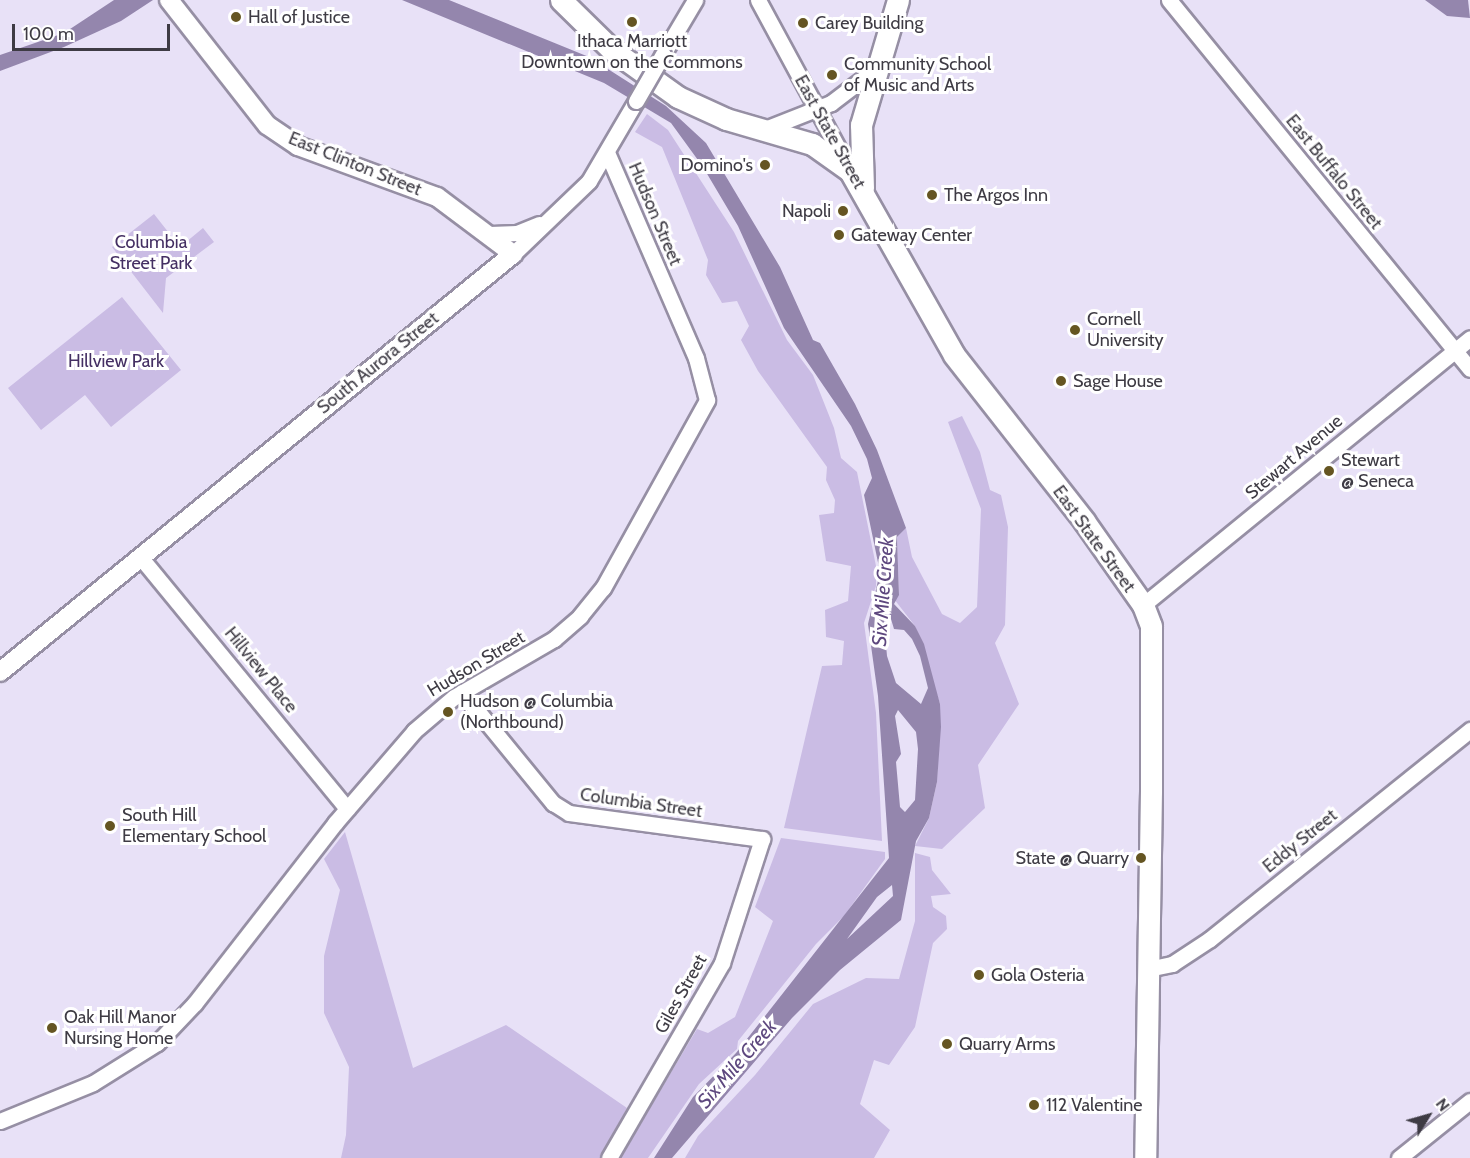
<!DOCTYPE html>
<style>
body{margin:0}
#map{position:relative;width:1470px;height:1158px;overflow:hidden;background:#e8e1f7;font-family:Cabin,sans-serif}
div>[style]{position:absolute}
.green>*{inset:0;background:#cabce4}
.water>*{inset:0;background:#9486ad}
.roads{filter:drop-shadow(2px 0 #968fa4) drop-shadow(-2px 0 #968fa4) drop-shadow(0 2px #968fa4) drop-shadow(0 -2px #968fa4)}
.minor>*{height:15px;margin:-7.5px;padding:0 7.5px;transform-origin:7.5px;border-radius:7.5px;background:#fff}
.major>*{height:18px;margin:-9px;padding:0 9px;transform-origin:9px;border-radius:9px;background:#fff}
.highway>*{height:21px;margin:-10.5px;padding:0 10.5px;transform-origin:10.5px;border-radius:10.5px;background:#fff}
.bridges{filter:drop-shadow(2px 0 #968fa4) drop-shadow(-2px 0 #968fa4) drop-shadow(0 2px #968fa4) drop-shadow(0 -2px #968fa4)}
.minor-bridge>*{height:15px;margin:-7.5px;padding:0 7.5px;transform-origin:7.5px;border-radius:7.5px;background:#fff}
.dots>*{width:16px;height:16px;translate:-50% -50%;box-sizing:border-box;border:3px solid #fff;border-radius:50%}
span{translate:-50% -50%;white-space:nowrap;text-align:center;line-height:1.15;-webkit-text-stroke:6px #fff;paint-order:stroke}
.poi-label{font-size:18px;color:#3e3b44}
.left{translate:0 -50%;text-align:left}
.right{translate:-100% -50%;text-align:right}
.street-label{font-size:18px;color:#3e3b44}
.park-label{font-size:18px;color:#442f63}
.water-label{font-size:20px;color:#5d477e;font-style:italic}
.north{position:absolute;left:1398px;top:1086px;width:60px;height:60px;-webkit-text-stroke:4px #fff;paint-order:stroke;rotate:53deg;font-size:16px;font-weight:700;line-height:24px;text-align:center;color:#3e3b44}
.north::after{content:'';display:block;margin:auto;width:21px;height:27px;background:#3e3b44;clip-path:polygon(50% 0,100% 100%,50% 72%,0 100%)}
.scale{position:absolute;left:12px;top:24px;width:158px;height:27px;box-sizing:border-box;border:3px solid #3e3b44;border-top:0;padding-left:8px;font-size:18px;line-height:21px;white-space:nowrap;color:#3e3b44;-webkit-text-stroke:4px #fff;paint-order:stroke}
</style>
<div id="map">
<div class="green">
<div style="clip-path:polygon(647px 114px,668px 130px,734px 232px,787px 340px,813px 375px,834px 428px,841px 458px,857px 472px,876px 566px,876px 586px,864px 623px,876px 713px,882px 841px,784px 828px,822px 666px,842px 665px,844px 641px,826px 637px,825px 610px,848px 601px,851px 566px,826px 561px,819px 515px,834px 513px,835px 500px,826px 480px,827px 467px,758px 371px,741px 340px,749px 326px,737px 301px,722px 303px,706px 275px,708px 260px,662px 147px,635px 132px)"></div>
<div style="clip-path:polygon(154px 214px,180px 247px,203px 228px,214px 242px,166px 278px,163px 313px,112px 247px)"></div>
<div style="clip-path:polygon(122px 297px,181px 370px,111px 427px,85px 395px,41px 430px,8px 388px)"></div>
<div style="clip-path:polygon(962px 416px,980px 452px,990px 490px,1001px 495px,1008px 527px,1005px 625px,995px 643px,1019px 704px,978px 765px,985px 808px,942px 849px,915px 846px,929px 818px,937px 782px,940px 704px,915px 626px,894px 599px,899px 594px,897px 537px,906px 528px,912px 557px,942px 614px,960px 623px,977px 607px,981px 509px,948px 422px)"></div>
<div style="clip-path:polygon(345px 832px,413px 1068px,506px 1025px,627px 1108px,603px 1158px,341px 1158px,346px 1135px,349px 1067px,324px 1013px,324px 956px,340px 890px,324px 859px)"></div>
<div style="clip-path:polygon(781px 838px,885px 852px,885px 859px,844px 916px,816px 944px,738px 1041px,737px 1049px,699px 1084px,648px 1158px,620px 1158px,697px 1029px,708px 1033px,735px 1017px,773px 921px,755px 907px)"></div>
<div style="clip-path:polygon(915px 853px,930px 857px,932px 870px,951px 894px,931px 896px,933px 907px,946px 916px,947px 929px,933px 943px,915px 1027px,889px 1065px,874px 1060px,860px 1104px,890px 1130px,874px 1158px,685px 1158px,698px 1136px,755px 1075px,813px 1004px,866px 978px,899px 979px,915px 921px)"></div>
</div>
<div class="water">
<div style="clip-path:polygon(114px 0,153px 0,121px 21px,64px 47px,0 71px,0 55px,64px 33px)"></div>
<div style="clip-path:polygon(evenodd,402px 0,449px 0,589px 57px,666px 106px,706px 143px,780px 267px,813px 340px,820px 343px,855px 404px,877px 450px,906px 528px,897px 537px,899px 595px,894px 604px,915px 626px,924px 644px,940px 704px,941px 727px,937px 782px,929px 818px,916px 841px,901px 920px,840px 970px,792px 1018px,672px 1158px,654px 1158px,693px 1097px,736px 1053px,889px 858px,878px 696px,868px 624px,880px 572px,864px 495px,872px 478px,867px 459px,851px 426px,784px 328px,738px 226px,703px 167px,671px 123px,604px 83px,402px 0,888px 609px,894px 629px,904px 630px,912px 639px,920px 656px,928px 688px,921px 704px,896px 683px,887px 656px,884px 622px,888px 609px,402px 0,898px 710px,916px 732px,918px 749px,915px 800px,905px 812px,900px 807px,896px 762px,901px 754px,895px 716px,898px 710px,402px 0,892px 885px,893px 896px,847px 939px,877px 897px,892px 885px)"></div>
<div style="clip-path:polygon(1425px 0,1468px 0,1470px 18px,1447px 16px)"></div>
</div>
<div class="roads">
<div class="minor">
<div style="left:758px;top:0;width:191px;rotate:61.6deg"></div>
<div style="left:1169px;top:0;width:476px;rotate:50.8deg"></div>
<div style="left:663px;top:54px;width:63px;rotate:-59.3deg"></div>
<div style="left:765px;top:129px;width:71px;rotate:-21.5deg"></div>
<div style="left:831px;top:103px;width:58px;rotate:-37.3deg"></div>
<div style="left:490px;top:234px;width:27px;rotate:-2deg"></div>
<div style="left:517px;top:233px;width:24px;rotate:-22deg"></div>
<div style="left:513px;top:254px;width:105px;rotate:-43.8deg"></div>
<div style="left:589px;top:181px;width:93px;rotate:-59.6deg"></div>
<div style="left:142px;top:559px;width:323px;rotate:50.6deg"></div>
<div style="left:1143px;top:605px;width:422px;rotate:-39.2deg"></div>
<div style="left:462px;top:692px;width:144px;rotate:50.7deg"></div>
<div style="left:553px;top:803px;width:19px;rotate:32deg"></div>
<div style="left:569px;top:813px;width:195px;rotate:7.7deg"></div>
<div style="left:762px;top:839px;width:130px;rotate:107.9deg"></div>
<div style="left:722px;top:963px;width:225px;rotate:120.1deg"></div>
<div style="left:1148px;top:969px;width:25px;rotate:-12deg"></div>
<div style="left:1172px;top:964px;width:45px;rotate:-33.3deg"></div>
<div style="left:1210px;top:939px;width:334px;rotate:-38.8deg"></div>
<div style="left:0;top:1121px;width:100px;rotate:-22.2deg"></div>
<div style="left:93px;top:1083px;width:75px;rotate:-32deg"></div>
<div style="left:157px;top:1043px;width:55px;rotate:-46.5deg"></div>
<div style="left:195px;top:1003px;width:228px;rotate:-52.1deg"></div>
<div style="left:335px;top:823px;width:121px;rotate:-49.3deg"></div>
<div style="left:414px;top:731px;width:52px;rotate:-40.4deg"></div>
<div style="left:454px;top:697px;width:116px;rotate:-30.1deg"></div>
<div style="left:554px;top:639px;width:35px;rotate:-41deg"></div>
<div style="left:580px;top:616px;width:36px;rotate:-51deg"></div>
<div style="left:603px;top:588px;width:215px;rotate:-61deg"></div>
<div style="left:707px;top:400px;width:43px;rotate:-104.7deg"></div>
<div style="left:696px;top:358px;width:224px;rotate:-113.4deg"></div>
<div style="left:1399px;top:1158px;width:91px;rotate:-38.8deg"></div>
</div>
<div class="major">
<div style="left:0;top:672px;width:662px;rotate:-39.17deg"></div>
<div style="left:513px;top:254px;width:95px;rotate:-143.1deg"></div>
<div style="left:437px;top:197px;width:148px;rotate:-159.9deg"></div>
<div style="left:298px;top:146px;width:37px;rotate:-146deg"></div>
<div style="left:267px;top:125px;width:159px;rotate:-128.1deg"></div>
</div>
<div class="highway">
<div style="left:561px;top:0;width:70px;rotate:44.4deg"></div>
<div style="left:611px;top:49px;width:82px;rotate:35.6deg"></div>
<div style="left:678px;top:97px;width:53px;rotate:24.6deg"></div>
<div style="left:726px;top:119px;width:90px;rotate:16.2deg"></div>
<div style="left:812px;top:144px;width:47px;rotate:35.4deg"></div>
<div style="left:850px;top:171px;width:211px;rotate:60.5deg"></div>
<div style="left:954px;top:355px;width:211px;rotate:51.9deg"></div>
<div style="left:1084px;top:521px;width:103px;rotate:54.9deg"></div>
<div style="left:1143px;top:605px;width:22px;rotate:69deg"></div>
<div style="left:1151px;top:626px;width:165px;rotate:90deg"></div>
<div style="left:1151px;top:791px;width:367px;rotate:90.9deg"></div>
<div style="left:863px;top:188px;width:63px;rotate:-91.8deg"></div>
<div style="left:861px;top:125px;width:130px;rotate:-73.5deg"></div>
</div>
</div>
<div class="bridges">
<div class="minor-bridge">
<div style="left:636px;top:101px;width:54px;rotate:-60.1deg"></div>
</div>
</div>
<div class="dots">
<div style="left:236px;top:17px;background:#655522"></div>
<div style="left:632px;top:22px;background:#655522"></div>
<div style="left:803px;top:23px;background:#655522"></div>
<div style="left:832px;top:75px;background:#655522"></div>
<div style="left:765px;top:165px;background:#655522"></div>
<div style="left:932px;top:195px;background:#655522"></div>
<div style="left:843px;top:211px;background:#655522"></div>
<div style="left:839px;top:235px;background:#655522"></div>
<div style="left:1075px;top:330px;background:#655522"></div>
<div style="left:1061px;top:381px;background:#655522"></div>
<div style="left:1329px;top:471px;background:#655522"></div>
<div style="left:448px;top:712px;background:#655522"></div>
<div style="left:110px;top:826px;background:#655522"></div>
<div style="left:1141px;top:858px;background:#655522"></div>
<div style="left:979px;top:975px;background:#655522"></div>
<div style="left:52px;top:1028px;background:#655522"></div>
<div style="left:947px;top:1044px;background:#655522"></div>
<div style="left:1034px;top:1105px;background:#655522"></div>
</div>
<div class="poi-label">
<span class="left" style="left:248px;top:17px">Hall of Justice</span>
<span class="left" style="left:815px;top:23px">Carey Building</span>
<span style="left:632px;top:52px">Ithaca Marriott<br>Downtown on the Commons</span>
<span class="left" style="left:844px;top:75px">Community School<br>of Music and Arts</span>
<span class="right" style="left:753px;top:165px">Domino's</span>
<span class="left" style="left:944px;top:195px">The Argos Inn</span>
<span class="right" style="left:831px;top:211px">Napoli</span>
<span class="left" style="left:851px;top:235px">Gateway Center</span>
<span class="left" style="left:1087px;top:330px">Cornell<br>University</span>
<span class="left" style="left:1073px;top:381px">Sage House</span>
<span class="left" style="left:1341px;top:471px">Stewart<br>@ Seneca</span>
<span class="left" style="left:460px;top:712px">Hudson @ Columbia<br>(Northbound)</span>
<span class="left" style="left:122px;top:826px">South Hill<br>Elementary School</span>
<span class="right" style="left:1129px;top:858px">State @ Quarry</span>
<span class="left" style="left:991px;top:975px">Gola Osteria</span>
<span class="left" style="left:64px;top:1028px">Oak Hill Manor<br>Nursing Home</span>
<span class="left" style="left:959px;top:1044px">Quarry Arms</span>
<span class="left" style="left:1046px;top:1105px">112 Valentine</span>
</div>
<div class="street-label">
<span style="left:830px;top:132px;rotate:61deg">East State Street</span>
<span style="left:355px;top:164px;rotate:22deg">East Clinton Street</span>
<span style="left:1334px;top:172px;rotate:51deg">East Buffalo Street</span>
<span style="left:655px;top:214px;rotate:67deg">Hudson Street</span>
<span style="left:378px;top:363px;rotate:-39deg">South Aurora Street</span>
<span style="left:1294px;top:457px;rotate:-40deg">Stewart Avenue</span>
<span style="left:1094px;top:539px;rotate:54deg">East State Street</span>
<span style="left:476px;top:664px;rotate:-31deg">Hudson Street</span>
<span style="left:261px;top:670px;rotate:51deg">Hillview Place</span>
<span style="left:641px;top:803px;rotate:8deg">Columbia Street</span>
<span style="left:1300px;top:841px;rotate:-39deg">Eddy Street</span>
<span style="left:681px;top:994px;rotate:-61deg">Giles Street</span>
</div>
<div class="park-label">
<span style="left:151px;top:253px">Columbia<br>Street Park</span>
<span style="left:116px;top:361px">Hillview Park</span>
</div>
<div class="water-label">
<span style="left:883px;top:592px;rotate:-86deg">Six Mile Creek</span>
<span style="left:737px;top:1064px;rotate:-49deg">Six Mile Creek</span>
</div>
<div class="north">N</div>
<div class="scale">100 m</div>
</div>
